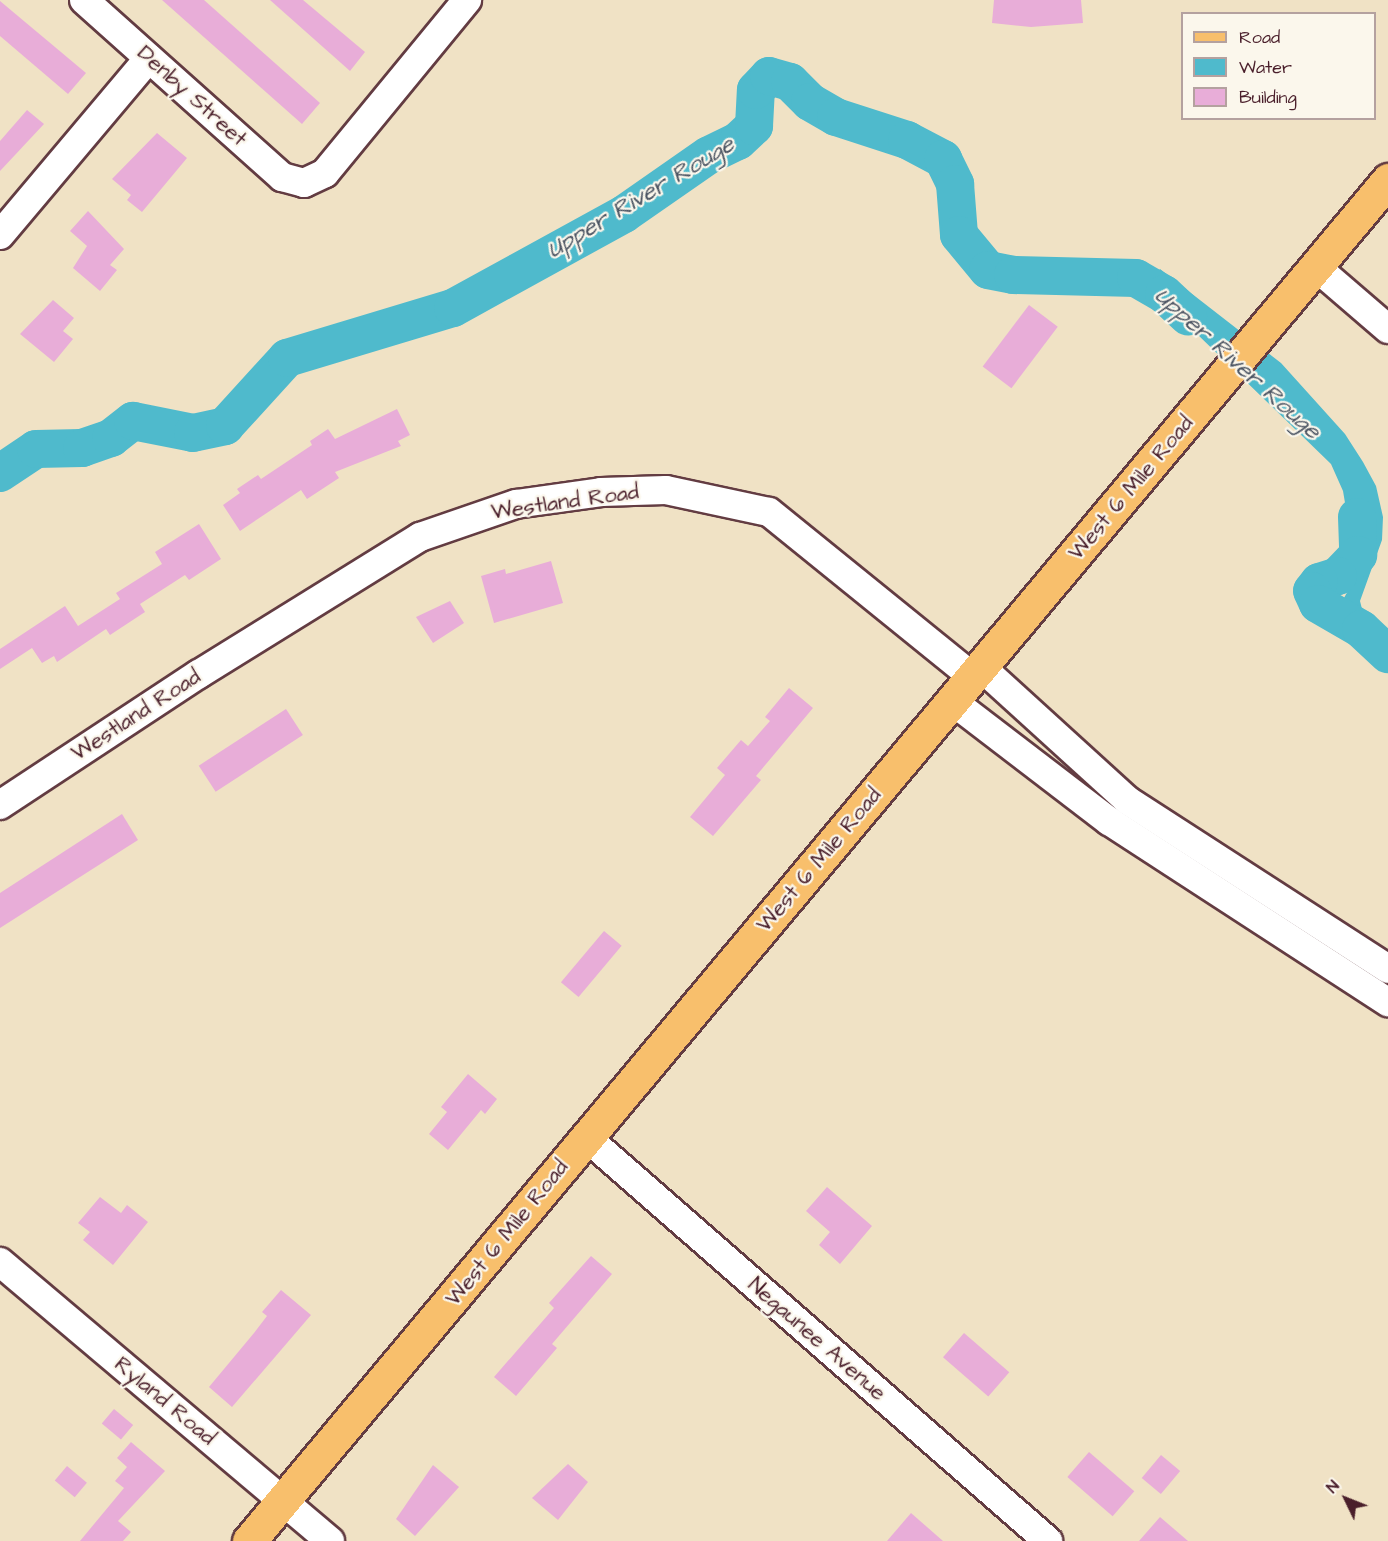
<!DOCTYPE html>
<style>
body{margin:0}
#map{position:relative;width:1388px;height:1541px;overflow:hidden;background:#f0e2c5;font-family:"Architects Daughter",sans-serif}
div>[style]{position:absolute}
.water>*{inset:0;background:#4fbacc}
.river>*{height:38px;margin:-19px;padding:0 19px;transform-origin:19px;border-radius:19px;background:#4fbacc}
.building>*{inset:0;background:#e8add8;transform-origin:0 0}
.roads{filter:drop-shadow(2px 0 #633c42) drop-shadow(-2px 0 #633c42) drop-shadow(0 2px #633c42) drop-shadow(0 -2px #633c42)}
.minor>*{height:28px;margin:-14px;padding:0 14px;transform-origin:14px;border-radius:14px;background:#fff}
.major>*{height:33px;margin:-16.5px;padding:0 16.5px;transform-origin:16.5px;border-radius:16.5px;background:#f8bf6c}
span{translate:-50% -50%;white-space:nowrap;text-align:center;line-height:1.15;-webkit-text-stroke:4.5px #fbf7ec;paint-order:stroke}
.street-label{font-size:22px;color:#4a1f2b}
.water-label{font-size:24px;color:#4c5563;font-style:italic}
.legend{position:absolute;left:1181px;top:12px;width:195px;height:108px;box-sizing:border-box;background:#fbf7ec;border:2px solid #b4a19f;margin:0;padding:8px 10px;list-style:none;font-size:18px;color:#4a1f2b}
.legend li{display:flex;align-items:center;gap:12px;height:30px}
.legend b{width:30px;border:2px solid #b4a19f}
.north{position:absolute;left:1316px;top:1469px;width:60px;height:60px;-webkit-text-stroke:4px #fbf7ec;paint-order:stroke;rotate:313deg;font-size:16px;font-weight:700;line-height:24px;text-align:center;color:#4a1f2b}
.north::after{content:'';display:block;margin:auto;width:21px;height:27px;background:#4a1f2b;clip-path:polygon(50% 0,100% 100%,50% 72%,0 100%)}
</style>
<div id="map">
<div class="water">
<div style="clip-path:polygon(1160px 269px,1281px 363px,1345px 434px,1363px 462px,1376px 486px,1383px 517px,1382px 540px,1360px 601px,1364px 617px,1388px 637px,1388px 668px,1354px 637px,1339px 629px,1340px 605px,1353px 582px,1352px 544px,1343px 491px,1331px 464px,1196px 333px,1144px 291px)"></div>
</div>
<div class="river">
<div style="left:0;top:473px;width:43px;rotate:-33.7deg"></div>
<div style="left:36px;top:449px;width:46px;rotate:-1.2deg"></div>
<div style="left:82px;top:448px;width:31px;rotate:-19deg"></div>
<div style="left:111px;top:438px;width:28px;rotate:-38deg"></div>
<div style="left:133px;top:421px;width:61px;rotate:11.3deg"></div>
<div style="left:193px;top:433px;width:33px;rotate:-12deg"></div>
<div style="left:225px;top:426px;width:92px;rotate:-47.6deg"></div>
<div style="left:287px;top:358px;width:173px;rotate:-16.8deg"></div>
<div style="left:453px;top:308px;width:195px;rotate:-28.8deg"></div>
<div style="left:624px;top:214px;width:103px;rotate:-34.8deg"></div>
<div style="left:709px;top:155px;width:32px;rotate:-26deg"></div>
<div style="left:738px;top:141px;width:22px;rotate:-43deg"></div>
<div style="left:754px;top:126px;width:36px;rotate:-87deg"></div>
<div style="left:756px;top:90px;width:19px;rotate:-47deg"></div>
<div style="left:769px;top:76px;width:22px;rotate:16deg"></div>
<div style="left:790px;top:82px;width:28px;rotate:45deg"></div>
<div style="left:810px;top:102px;width:30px;rotate:30deg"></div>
<div style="left:836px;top:117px;width:75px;rotate:17.9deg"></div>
<div style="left:907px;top:140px;width:41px;rotate:27.8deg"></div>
<div style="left:943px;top:159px;width:28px;rotate:64deg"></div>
<div style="left:955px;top:184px;width:51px;rotate:85.5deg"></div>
<div style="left:959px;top:235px;width:45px;rotate:50.4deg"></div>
<div style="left:988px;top:270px;width:25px;rotate:11deg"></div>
<div style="left:1013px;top:275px;width:123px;rotate:1.4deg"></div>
<div style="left:1136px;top:278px;width:32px;rotate:30deg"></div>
<div style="left:1164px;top:294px;width:33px;rotate:43deg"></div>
<div style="left:1357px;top:517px;width:38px;rotate:88deg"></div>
<div style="left:1358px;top:555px;width:29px;rotate:134deg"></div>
<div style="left:1338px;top:576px;width:20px;rotate:162deg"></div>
<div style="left:1319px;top:582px;width:11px;rotate:128deg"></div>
<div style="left:1312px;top:591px;width:14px;rotate:65deg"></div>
<div style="left:1318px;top:604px;width:50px;rotate:30.2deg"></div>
<div style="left:1361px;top:629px;width:37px;rotate:43deg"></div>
</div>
<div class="building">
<div style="clip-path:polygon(162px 0,204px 0,320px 103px,302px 124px)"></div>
<div style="clip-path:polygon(270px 0,303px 0,365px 52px,350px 71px)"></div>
<div style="clip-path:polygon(994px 0,1081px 0,1083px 23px,1031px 27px,992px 23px)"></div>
<div style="clip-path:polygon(0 1px,86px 73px,68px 94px,0 36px)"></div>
<div style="clip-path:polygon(27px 110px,44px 124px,0 171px,0 141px)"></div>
<div style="clip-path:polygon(157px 133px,187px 158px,142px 212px,127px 200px,131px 195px,112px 179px)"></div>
<div style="clip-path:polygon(88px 211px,124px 249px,110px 265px,117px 270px,100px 291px,73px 268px,87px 246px,70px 231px)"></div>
<div style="clip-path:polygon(53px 300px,74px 318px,63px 331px,73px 339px,54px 362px,20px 334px)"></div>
<div style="left:1029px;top:305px;width:36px;height:77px;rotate:37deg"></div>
<div style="clip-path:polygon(397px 409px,410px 435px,398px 441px,401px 446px,335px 472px,339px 478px,307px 499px,301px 490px,240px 531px,223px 505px,240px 493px,237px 489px,258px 475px,261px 479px,312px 445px,310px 441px,328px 429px,335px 439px)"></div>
<div style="clip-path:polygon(199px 524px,221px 559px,189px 580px,185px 575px,140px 604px,145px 612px,110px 635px,106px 629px,57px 662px,54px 656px,42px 663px,32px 648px,0 669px,0 649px,65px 606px,78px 626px,120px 599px,116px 593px,162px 564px,155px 552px)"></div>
<div style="clip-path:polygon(551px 561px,563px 603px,494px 623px,481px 576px,505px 569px,506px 574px)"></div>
<div style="clip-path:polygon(450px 601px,464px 623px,433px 643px,416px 617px)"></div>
<div style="clip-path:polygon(789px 688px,813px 708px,756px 776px,761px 780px,713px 836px,690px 817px,725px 775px,717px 768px,741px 740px,748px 746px,770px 721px,765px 717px)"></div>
<div style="left:286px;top:709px;width:31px;height:104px;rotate:57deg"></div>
<div style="clip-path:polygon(122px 814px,138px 840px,0 928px,0 893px)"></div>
<div style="left:604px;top:931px;width:23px;height:67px;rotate:40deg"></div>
<div style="clip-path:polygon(468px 1074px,497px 1099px,485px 1114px,481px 1110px,448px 1150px,429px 1134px,447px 1112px,441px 1107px)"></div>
<div style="clip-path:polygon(827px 1187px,872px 1226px,840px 1264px,819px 1245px,830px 1232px,806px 1211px)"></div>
<div style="clip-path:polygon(100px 1197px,121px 1213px,127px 1205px,148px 1222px,113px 1265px,83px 1240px,90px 1232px,78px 1223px)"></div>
<div style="clip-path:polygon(591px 1256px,612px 1274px,552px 1344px,557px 1348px,516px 1396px,494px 1377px,554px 1308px,549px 1303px)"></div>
<div style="clip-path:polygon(281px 1290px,311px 1315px,232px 1407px,209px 1387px,254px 1333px,267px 1316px,262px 1312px)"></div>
<div style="left:964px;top:1333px;width:60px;height:32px;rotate:41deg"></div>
<div style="left:114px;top:1409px;width:25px;height:19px;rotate:40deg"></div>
<div style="clip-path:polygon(131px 1442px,165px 1471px,118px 1521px,131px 1532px,123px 1541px,80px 1541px,124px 1488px,115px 1481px,127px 1467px,117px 1458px)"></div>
<div style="left:1089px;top:1452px;width:60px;height:33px;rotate:41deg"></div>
<div style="left:1161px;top:1455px;width:25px;height:30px;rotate:40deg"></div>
<div style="clip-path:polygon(568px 1464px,588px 1482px,558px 1520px,532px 1498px)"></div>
<div style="clip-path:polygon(433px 1465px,459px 1487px,415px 1536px,396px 1519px)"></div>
<div style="left:67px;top:1466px;width:26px;height:19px;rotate:40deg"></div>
<div style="clip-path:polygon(911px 1513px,943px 1541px,887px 1541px)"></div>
<div style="clip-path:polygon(1160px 1517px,1188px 1541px,1139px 1541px)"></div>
</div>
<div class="roads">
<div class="minor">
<div style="left:84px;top:0;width:266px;rotate:41.8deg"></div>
<div style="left:282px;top:177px;width:23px;rotate:15deg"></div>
<div style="left:304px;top:183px;width:23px;rotate:-25deg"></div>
<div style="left:325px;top:173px;width:224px;rotate:-50.6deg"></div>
<div style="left:0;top:235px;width:231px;rotate:-49.9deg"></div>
<div style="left:1316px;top:267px;width:95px;rotate:40.7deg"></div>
<div style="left:981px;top:667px;width:197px;rotate:42.3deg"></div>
<div style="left:1127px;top:800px;width:311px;rotate:32.9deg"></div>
<div style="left:952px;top:701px;width:198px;rotate:37.4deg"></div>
<div style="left:1109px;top:821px;width:333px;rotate:33deg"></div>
<div style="left:0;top:805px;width:238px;rotate:-33.4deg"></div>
<div style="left:199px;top:674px;width:260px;rotate:-31.8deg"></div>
<div style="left:420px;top:537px;width:102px;rotate:-19deg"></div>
<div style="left:516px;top:504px;width:86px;rotate:-8deg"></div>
<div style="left:601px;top:492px;width:65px;rotate:-1.8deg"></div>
<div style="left:666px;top:490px;width:105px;rotate:12.1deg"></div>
<div style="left:769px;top:512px;width:262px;rotate:39deg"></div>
<div style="left:586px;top:1137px;width:614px;rotate:41.17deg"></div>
<div style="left:0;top:1262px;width:432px;rotate:40.2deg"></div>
</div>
<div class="major">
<div style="left:249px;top:1541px;width:1775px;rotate:-50.07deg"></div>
</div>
</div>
<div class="street-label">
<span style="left:192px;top:96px;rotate:42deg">Denby Street</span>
<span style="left:1131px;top:488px;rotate:-50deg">West 6 Mile Road</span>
<span style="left:565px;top:502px;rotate:-8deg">Westland Road</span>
<span style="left:136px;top:715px;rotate:-33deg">Westland Road</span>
<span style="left:819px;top:860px;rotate:-50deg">West 6 Mile Road</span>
<span style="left:507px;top:1233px;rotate:-51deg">West 6 Mile Road</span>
<span style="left:817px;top:1339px;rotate:41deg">Negaunee Avenue</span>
<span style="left:165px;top:1401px;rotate:40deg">Ryland Road</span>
</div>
<div class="water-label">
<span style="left:641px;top:198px;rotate:-31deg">Upper River Rouge</span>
<span style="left:1237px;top:364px;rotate:42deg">Upper River Rouge</span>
</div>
<ul class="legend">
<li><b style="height:8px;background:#f8bf6c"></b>Road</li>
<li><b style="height:16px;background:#4fbacc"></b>Water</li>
<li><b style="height:16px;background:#e8add8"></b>Building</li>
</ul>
<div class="north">N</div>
</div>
